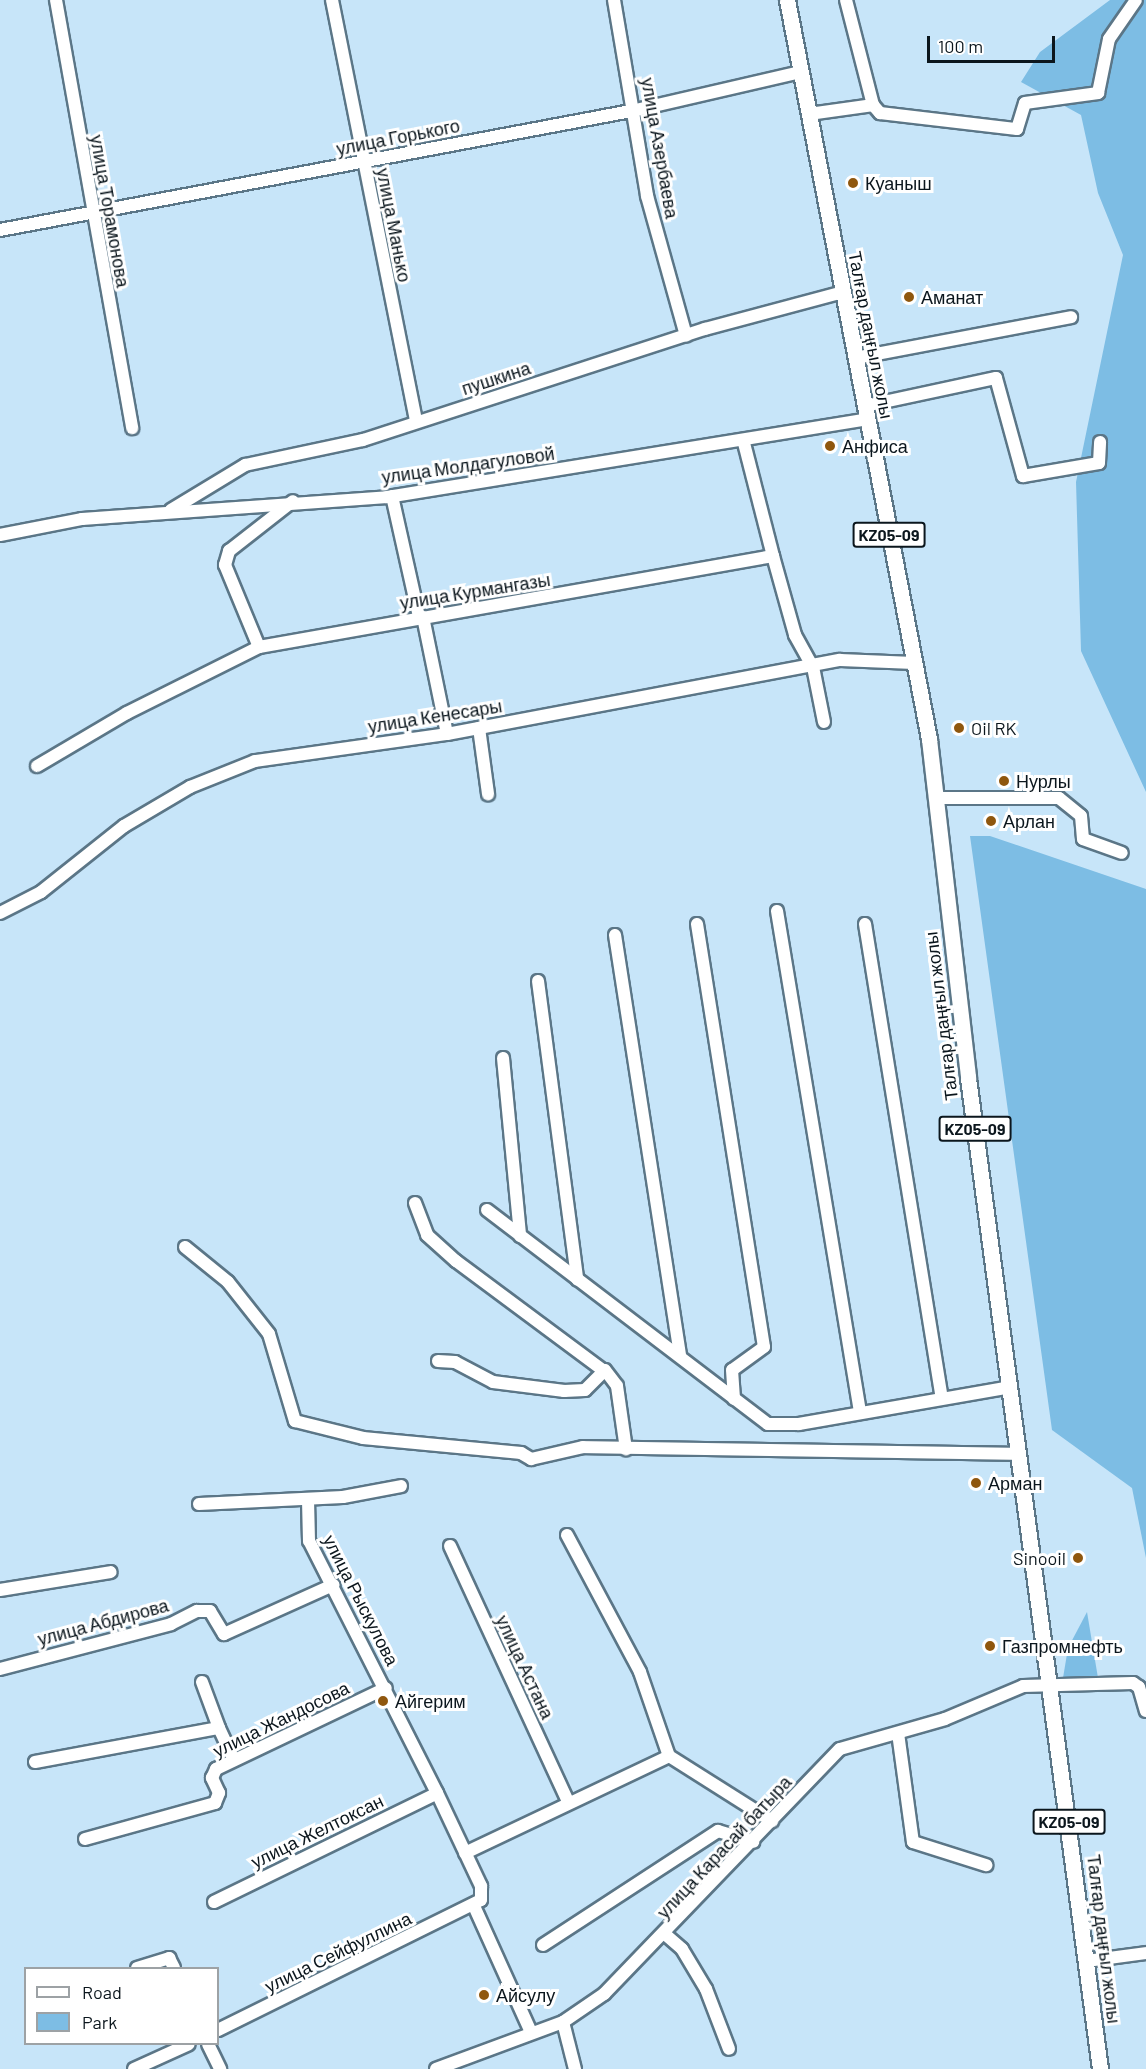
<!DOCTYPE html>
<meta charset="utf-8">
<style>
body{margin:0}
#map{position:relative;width:1146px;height:2069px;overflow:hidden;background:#c7e5f9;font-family:Barlow,sans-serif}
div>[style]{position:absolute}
.green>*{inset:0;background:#7dbde4}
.roads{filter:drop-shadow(2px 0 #5b7687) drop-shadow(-2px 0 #5b7687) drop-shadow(0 2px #5b7687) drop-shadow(0 -2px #5b7687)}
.minor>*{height:12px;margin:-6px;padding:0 6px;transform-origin:6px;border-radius:6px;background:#fff}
.major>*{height:15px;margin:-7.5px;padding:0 7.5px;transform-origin:7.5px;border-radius:7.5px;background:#fff}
.dots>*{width:16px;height:16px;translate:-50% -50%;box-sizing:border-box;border:3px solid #fff;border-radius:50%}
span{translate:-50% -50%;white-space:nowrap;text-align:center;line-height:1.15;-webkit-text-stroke:6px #fff;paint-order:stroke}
.shield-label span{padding:2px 4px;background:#fff;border:2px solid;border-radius:4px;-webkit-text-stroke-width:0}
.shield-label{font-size:16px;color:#0b161d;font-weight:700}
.street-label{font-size:18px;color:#0b161d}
.poi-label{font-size:18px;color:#0b161d}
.left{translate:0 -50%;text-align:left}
.right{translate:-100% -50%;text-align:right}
.legend{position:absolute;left:24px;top:1967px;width:195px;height:78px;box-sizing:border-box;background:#fff;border:2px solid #9da2a5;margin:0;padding:8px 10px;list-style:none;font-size:18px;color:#0b161d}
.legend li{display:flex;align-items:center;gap:12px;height:30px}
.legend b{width:30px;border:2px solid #9da2a5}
.scale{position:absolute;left:927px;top:36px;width:128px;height:27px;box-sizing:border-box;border:3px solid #0b161d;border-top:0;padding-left:8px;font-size:18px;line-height:21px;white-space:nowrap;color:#0b161d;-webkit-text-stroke:4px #fff;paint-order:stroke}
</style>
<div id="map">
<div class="green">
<div style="clip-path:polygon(1110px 0,1146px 0,1146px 792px,1081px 651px,1076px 482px,1123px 255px,1098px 193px,1081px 115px,1021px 82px,1040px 52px)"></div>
<div style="clip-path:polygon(970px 836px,990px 836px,1146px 889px,1146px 1558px,1132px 1488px,1052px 1430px)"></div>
<div style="clip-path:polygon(1087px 1612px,1098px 1678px,1063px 1678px,1068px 1648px)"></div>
</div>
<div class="roads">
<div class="minor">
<div style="left:56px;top:0;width:435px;rotate:79.9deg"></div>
<div style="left:332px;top:0;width:429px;rotate:78.7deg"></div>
<div style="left:614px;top:0;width:199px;rotate:80.4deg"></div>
<div style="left:647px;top:196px;width:145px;rotate:74.4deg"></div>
<div style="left:846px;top:0;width:108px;rotate:75.6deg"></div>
<div style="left:809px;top:114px;width:65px;rotate:-8deg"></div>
<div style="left:873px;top:105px;width:11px;rotate:49deg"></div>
<div style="left:880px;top:113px;width:138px;rotate:6.7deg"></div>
<div style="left:1017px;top:129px;width:27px;rotate:-73deg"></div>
<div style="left:1025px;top:103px;width:74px;rotate:-7.8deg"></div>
<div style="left:1098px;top:93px;width:55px;rotate:-78.5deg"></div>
<div style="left:1109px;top:39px;width:47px;rotate:-55.3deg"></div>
<div style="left:0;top:230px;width:647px;rotate:-10.68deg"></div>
<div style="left:636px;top:110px;width:169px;rotate:-13deg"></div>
<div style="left:855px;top:358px;width:220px;rotate:-10.7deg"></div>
<div style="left:865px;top:406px;width:134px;rotate:-12.1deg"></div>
<div style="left:996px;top:378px;width:102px;rotate:74.6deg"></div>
<div style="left:1023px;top:476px;width:77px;rotate:-9.7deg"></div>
<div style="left:1099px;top:463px;width:21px;rotate:-87deg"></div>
<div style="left:744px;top:443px;width:117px;rotate:75.6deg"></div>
<div style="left:392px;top:496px;width:124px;rotate:77.4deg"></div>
<div style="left:171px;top:510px;width:87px;rotate:-31.3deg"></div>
<div style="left:245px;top:465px;width:121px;rotate:-12deg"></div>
<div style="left:363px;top:440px;width:360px;rotate:-18deg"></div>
<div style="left:705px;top:329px;width:143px;rotate:-15deg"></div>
<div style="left:0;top:535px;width:84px;rotate:-11deg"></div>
<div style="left:82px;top:519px;width:306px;rotate:-4.1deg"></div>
<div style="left:387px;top:497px;width:486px;rotate:-9.2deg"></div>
<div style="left:423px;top:617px;width:119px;rotate:78.4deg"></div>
<div style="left:259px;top:647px;width:89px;rotate:-112.5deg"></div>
<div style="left:225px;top:565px;width:15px;rotate:-74deg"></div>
<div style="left:229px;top:551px;width:81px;rotate:-38deg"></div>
<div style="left:479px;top:728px;width:67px;rotate:82.2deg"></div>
<div style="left:37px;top:766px;width:104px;rotate:-30.5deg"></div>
<div style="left:127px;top:713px;width:148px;rotate:-26.6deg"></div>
<div style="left:259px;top:647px;width:522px;rotate:-10.04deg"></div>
<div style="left:773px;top:556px;width:82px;rotate:74.4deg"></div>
<div style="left:795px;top:635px;width:37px;rotate:61deg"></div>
<div style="left:813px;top:667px;width:56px;rotate:78.7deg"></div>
<div style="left:935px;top:798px;width:124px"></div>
<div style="left:1059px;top:798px;width:28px;rotate:39deg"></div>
<div style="left:1081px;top:816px;width:23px;rotate:85deg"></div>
<div style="left:1083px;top:839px;width:41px;rotate:19.7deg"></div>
<div style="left:777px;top:911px;width:508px;rotate:80.59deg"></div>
<div style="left:0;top:913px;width:46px;rotate:-27.1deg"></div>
<div style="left:41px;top:892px;width:106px;rotate:-38.5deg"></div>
<div style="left:124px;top:826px;width:77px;rotate:-30.6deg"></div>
<div style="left:190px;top:787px;width:70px;rotate:-21.8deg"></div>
<div style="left:255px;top:761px;width:194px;rotate:-8deg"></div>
<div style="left:447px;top:734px;width:400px;rotate:-10.7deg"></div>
<div style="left:840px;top:660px;width:74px;rotate:2.3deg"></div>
<div style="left:697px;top:924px;width:428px;rotate:81deg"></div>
<div style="left:764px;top:1347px;width:39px;rotate:144deg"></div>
<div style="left:732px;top:1370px;width:29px;rotate:86deg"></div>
<div style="left:865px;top:924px;width:480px;rotate:80.8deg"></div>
<div style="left:615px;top:935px;width:426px;rotate:81.2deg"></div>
<div style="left:538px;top:981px;width:301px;rotate:82.5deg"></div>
<div style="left:503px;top:1058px;width:179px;rotate:84.5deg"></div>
<div style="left:415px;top:1203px;width:34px;rotate:69deg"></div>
<div style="left:427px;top:1235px;width:39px;rotate:42deg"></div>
<div style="left:456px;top:1261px;width:184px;rotate:36.6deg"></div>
<div style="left:487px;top:1210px;width:353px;rotate:37.3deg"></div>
<div style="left:768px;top:1424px;width:31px"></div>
<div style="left:799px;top:1424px;width:215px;rotate:-9.9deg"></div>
<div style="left:185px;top:1247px;width:55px;rotate:39.1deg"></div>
<div style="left:228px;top:1282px;width:66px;rotate:51.7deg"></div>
<div style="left:269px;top:1334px;width:91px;rotate:73.4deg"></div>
<div style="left:295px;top:1421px;width:70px;rotate:14deg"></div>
<div style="left:363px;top:1438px;width:159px;rotate:5.4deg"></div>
<div style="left:521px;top:1453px;width:12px;rotate:31deg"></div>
<div style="left:531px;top:1459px;width:53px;rotate:-13deg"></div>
<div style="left:583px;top:1447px;width:437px;rotate:0.9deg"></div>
<div style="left:438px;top:1361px;width:17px;rotate:3deg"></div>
<div style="left:455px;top:1362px;width:43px;rotate:27.8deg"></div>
<div style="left:493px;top:1382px;width:72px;rotate:7.2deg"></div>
<div style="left:564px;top:1391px;width:21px;rotate:-3deg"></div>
<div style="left:585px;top:1390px;width:28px;rotate:-45deg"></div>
<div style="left:605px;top:1370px;width:20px;rotate:53deg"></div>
<div style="left:617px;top:1386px;width:64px;rotate:81.9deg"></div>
<div style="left:199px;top:1504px;width:144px;rotate:-2.8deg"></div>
<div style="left:343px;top:1497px;width:59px;rotate:-10.7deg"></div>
<div style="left:567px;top:1535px;width:155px;rotate:61.9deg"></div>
<div style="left:640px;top:1672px;width:89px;rotate:71deg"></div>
<div style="left:450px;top:1546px;width:283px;rotate:65.2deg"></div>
<div style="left:0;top:1590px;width:112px;rotate:-9.2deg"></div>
<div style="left:0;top:1669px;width:177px;rotate:-14.7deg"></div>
<div style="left:171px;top:1624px;width:29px;rotate:-27deg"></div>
<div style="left:197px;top:1611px;width:13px"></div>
<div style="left:210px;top:1611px;width:27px;rotate:59deg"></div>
<div style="left:224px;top:1634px;width:120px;rotate:-24.2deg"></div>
<div style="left:202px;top:1682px;width:49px;rotate:69.7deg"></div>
<div style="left:898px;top:1733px;width:110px;rotate:82.2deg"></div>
<div style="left:913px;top:1842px;width:77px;rotate:17.5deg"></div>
<div style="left:35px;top:1762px;width:187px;rotate:-10.5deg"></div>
<div style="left:219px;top:1728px;width:35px;rotate:65deg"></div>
<div style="left:85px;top:1839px;width:135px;rotate:-15.5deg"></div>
<div style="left:215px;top:1803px;width:11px;rotate:-68deg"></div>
<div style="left:219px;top:1793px;width:17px;rotate:-115deg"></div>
<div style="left:212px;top:1778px;width:10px;rotate:-66deg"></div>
<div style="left:216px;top:1769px;width:188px;rotate:-25.5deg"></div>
<div style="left:465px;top:1853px;width:226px;rotate:-25.4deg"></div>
<div style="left:669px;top:1756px;width:122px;rotate:32.3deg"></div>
<div style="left:214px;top:1902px;width:248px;rotate:-26deg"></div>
<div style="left:474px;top:1906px;width:138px;rotate:65.7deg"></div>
<div style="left:666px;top:1935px;width:21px;rotate:41deg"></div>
<div style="left:682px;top:1949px;width:47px;rotate:59deg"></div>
<div style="left:706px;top:1989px;width:64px;rotate:69deg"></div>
<div style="left:543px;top:1945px;width:209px;rotate:-33.1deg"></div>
<div style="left:718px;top:1831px;width:37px;rotate:17deg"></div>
<div style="left:1087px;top:1961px;width:60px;rotate:-7.7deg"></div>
<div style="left:137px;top:1968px;width:34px;rotate:-17deg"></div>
<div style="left:169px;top:1958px;width:11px;rotate:63deg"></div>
<div style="left:563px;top:2022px;width:49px;rotate:75.7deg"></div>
<div style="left:218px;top:2030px;width:293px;rotate:-26.3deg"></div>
<div style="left:481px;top:1900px;width:14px;rotate:-90deg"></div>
<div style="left:481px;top:1886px;width:103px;rotate:-115.3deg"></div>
<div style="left:437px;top:1793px;width:283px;rotate:-116.9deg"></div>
<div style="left:309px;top:1541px;width:41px;rotate:-91.4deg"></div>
<div style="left:208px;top:2044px;width:28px;rotate:64deg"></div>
<div style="left:134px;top:2069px;width:60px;rotate:-24.4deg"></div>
<div style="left:436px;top:2069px;width:135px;rotate:-20.3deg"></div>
<div style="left:563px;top:2022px;width:50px;rotate:-34.3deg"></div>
<div style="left:604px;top:1994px;width:340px;rotate:-46.1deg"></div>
<div style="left:840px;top:1749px;width:109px;rotate:-15.9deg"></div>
<div style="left:945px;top:1719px;width:85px;rotate:-22.9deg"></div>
<div style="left:1023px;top:1686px;width:110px;rotate:-1.6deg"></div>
<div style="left:1133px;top:1683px;width:7px;rotate:34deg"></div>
<div style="left:1139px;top:1687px;width:25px;rotate:74deg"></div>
</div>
<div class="major">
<div style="left:787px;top:0;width:753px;rotate:79.12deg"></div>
<div style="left:929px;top:739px;width:341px;rotate:83.4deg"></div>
<div style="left:968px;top:1078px;width:1000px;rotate:82.41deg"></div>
</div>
</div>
<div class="dots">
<div style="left:853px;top:183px;background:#8f570e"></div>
<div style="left:909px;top:297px;background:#8f570e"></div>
<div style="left:830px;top:446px;background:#8f570e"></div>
<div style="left:959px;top:728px;background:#8f570e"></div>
<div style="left:1004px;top:781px;background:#8f570e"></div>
<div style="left:991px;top:821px;background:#8f570e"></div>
<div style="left:976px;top:1483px;background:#8f570e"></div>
<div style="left:1078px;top:1558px;background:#8f570e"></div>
<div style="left:990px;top:1646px;background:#8f570e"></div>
<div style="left:383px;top:1701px;background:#8f570e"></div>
<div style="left:484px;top:1995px;background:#8f570e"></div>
</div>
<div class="shield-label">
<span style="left:889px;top:535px">KZ05-09</span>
<span style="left:975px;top:1129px">KZ05-09</span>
<span style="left:1069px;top:1822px">KZ05-09</span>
</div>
<div class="street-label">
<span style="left:398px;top:137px;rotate:-11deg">улица Горького</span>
<span style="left:660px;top:148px;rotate:80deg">улица Азербаева</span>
<span style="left:110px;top:211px;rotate:80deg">улица Торамонова</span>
<span style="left:394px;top:225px;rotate:79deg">улица Манько</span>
<span style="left:871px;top:335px;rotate:79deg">Талғар даңғыл жолы</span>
<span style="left:496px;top:378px;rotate:-18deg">пушкина</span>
<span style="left:468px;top:465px;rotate:-8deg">улица Молдагуловой</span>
<span style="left:475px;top:591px;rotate:-9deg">улица Курмангазы</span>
<span style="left:435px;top:716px;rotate:-9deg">улица Кенесары</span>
<span style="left:941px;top:1016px;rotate:-97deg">Талғар даңғыл жолы</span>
<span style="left:361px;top:1600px;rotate:63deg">улица Рыскулова</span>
<span style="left:103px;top:1622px;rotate:-15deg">улица Абдирова</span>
<span style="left:525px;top:1667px;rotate:65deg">улица Астана</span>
<span style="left:281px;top:1719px;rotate:-26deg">улица Жандосова</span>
<span style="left:317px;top:1831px;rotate:-26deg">улица Желтоксан</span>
<span style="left:724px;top:1847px;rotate:-47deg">улица Карасай батыра</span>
<span style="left:1104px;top:1939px;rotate:83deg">Талғар даңғыл жолы</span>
<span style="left:338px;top:1952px;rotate:-26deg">улица Сейфуллина</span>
</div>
<div class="poi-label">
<span class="left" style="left:865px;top:183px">Куаныш</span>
<span class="left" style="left:921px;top:297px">Аманат</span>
<span class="left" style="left:842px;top:446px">Анфиса</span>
<span class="left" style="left:971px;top:728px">Oil RK</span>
<span class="left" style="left:1016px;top:781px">Нурлы</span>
<span class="left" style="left:1003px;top:821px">Арлан</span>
<span class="left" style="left:988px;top:1483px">Арман</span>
<span class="right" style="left:1066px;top:1558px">Sinooil</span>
<span class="left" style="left:1002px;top:1646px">Газпромнефть</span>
<span class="left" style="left:395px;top:1701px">Айгерим</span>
<span class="left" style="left:496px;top:1995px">Айсулу</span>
</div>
<ul class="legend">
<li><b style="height:8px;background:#fff"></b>Road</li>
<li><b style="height:16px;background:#7dbde4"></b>Park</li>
</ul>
<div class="scale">100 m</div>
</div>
